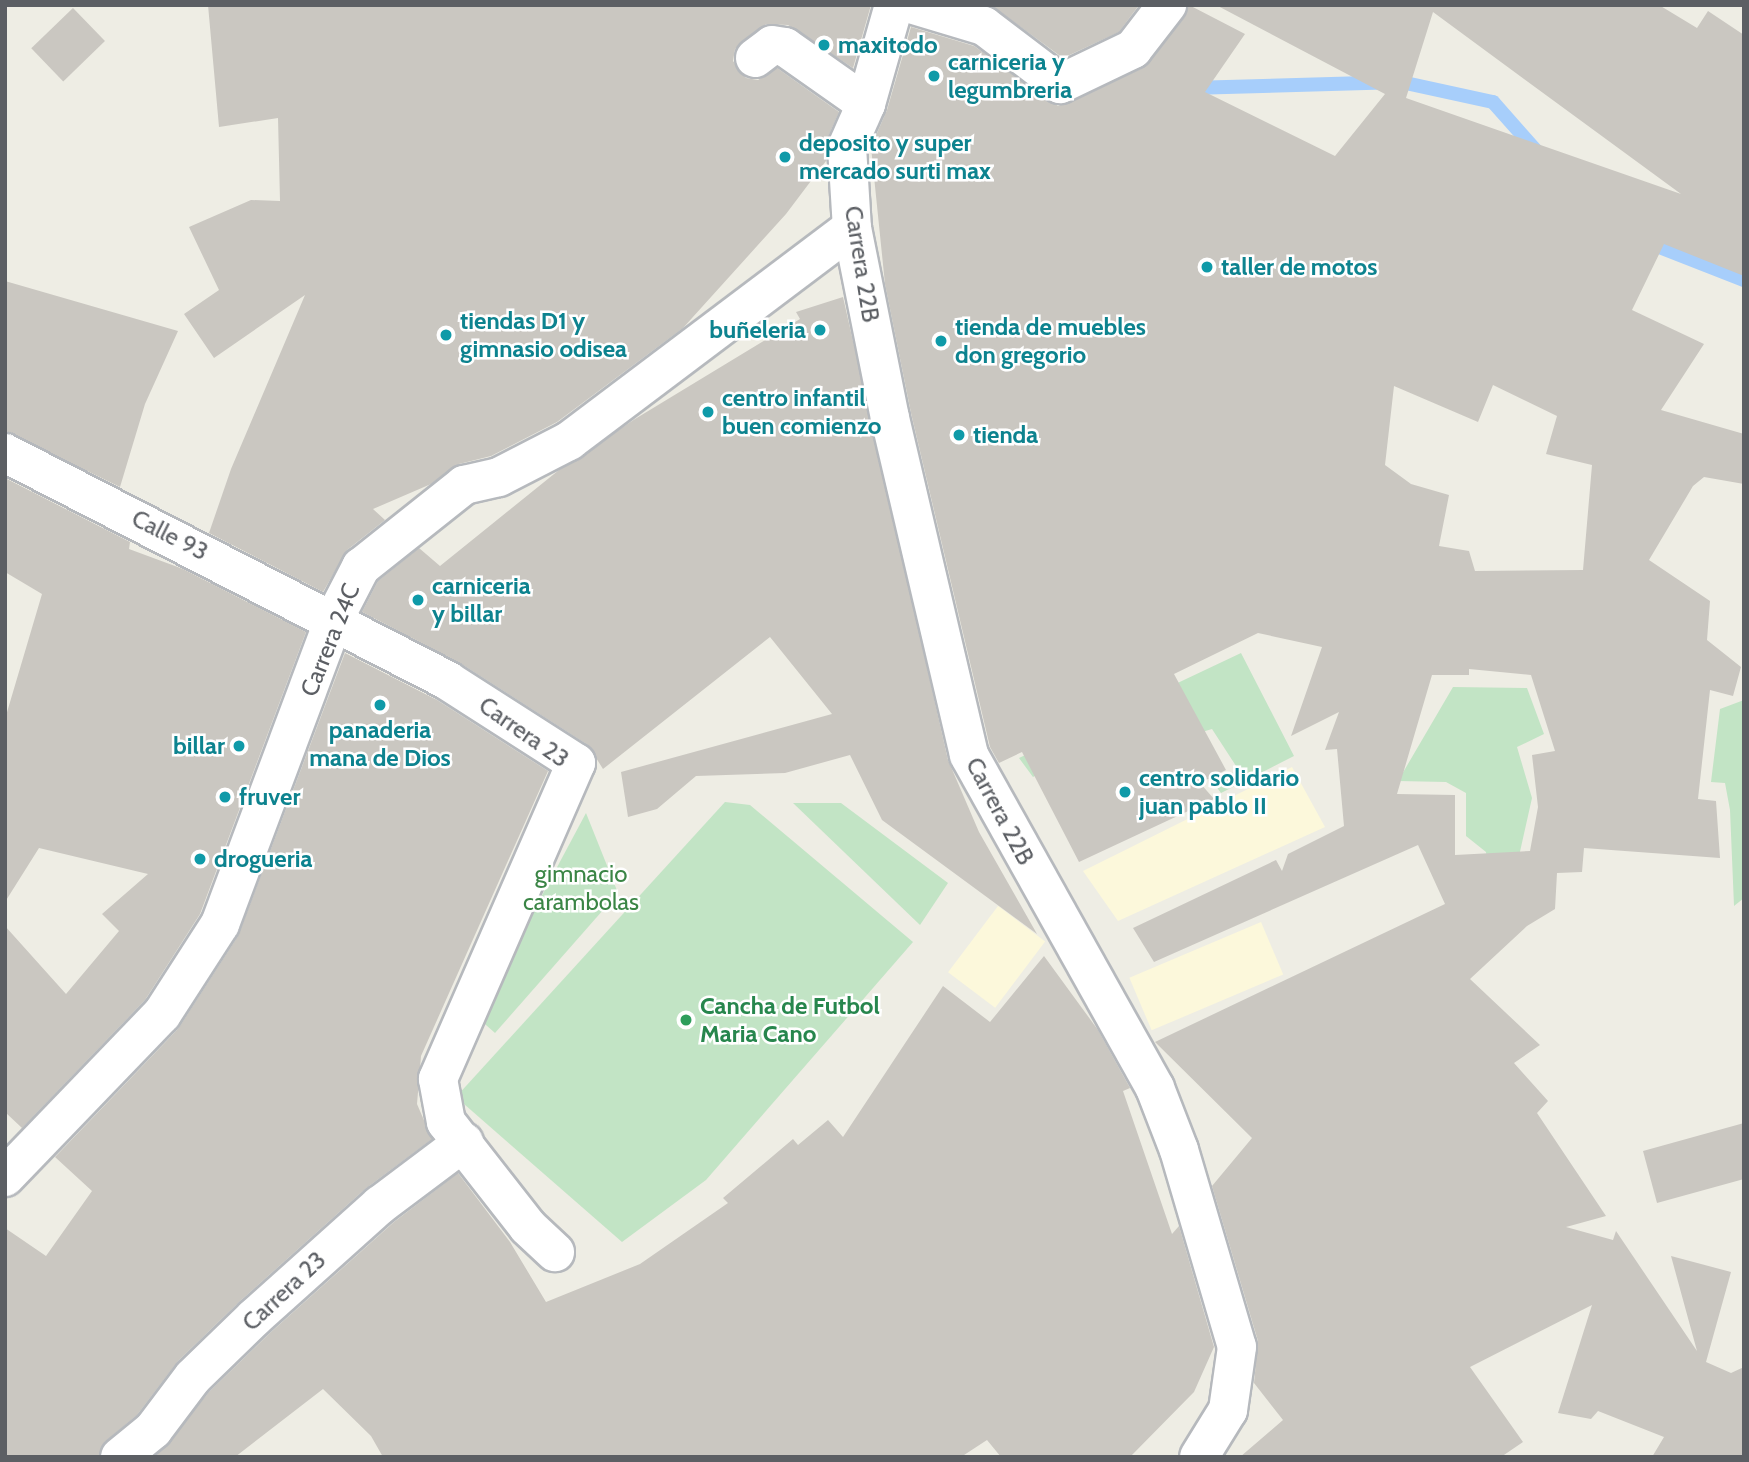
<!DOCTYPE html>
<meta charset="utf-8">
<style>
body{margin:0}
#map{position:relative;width:1749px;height:1462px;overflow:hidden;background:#eeede4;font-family:Cabin,sans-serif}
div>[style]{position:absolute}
.commercial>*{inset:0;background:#fcf8db;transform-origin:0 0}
.green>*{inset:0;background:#c2e4c5}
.stream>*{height:14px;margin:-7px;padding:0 7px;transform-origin:7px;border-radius:7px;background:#a7cefb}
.building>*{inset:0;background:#cac7c1;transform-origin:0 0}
.roads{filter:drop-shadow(2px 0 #b6b9bd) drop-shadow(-2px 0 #b6b9bd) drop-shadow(0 2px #b6b9bd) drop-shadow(0 -2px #b6b9bd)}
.minor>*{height:38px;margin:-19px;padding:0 19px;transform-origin:19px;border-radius:19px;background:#fff}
.dots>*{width:19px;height:19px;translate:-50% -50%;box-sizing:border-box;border:4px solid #fff;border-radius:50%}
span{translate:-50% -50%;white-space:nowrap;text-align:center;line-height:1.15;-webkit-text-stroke:5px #fff;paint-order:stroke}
.culture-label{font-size:24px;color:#0d838f;font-weight:700}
.left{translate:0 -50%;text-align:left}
.right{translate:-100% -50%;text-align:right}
.street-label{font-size:24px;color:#5c5f64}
.park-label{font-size:24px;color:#3a8545}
.leisure-label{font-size:24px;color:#27864d;font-weight:700}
.frame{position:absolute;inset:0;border:7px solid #5c5f64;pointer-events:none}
</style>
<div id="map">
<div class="commercial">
<div style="clip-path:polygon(1292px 767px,1325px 827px,1118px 921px,1083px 871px)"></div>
<div style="left:998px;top:906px;width:59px;height:83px;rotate:37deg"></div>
<div style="left:1261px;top:922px;width:57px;height:143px;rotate:67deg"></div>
</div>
<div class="green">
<div style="clip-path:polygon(1241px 653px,1294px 756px,1221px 793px,1215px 785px,1238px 769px,1212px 729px,1175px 740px,1154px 710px,1033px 777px,1019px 758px)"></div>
<div style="clip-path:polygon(1453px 687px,1527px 688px,1544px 734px,1517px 747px,1532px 798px,1513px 883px,1490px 886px,1486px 852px,1466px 836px,1466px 793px,1446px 782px,1398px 781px)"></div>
<div style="clip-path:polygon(1744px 700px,1744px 898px,1734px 906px,1730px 810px,1725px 783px,1711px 782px,1720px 709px)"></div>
<div style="clip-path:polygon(725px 802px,750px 805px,913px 942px,706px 1180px,622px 1242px,456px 1097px)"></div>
<div style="clip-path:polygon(793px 803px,841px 803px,948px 883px,920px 925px)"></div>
<div style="clip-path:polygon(586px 813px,618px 893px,495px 1033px,477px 1017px)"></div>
</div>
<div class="stream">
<div style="left:1190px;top:88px;width:211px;rotate:-1.6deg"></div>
<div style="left:1401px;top:82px;width:94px;rotate:12.3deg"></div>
<div style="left:1493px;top:102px;width:69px;rotate:48.5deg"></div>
<div style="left:1644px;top:241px;width:107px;rotate:21.3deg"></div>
</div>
<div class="building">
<div style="clip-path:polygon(208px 5px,871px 5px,853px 68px,788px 25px,766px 24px,735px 49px,733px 61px,746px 78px,758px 80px,777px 68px,839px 112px,827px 139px,826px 161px,786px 214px,683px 328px,557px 422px,491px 456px,459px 464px,431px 484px,373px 509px,385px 520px,347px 550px,323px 592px,209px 533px,231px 469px,305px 295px,214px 358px,184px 314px,219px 290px,189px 227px,251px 200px,280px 201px,278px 118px,219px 127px)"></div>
<div style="clip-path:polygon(991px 5px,1139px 5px,1119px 32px,1063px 58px)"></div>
<div style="clip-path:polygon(evenodd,1189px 5px,1245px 34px,1205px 92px,1335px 156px,1385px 94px,1216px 5px,1659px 5px,1697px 28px,1708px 11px,1744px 35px,1744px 276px,1664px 244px,1632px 310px,1704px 344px,1661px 410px,1744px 434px,1744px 484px,1704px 477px,1693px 486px,1649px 560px,1710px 601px,1707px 640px,1741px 667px,1733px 696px,1710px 690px,1698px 799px,1716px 801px,1720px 858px,1584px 848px,1582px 872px,1557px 873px,1555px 909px,1527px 926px,1470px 979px,1540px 1045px,1514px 1063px,1548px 1101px,1537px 1113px,1606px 1216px,1566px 1227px,1613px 1240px,1616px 1231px,1697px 1351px,1671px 1256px,1731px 1272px,1706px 1362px,1731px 1373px,1744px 1367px,1744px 1457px,1652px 1457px,1664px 1437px,1598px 1411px,1591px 1419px,1558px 1413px,1592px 1305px,1470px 1367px,1523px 1442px,1501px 1457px,1240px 1457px,1283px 1420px,1254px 1383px,1258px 1341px,1212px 1186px,1252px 1138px,1155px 1042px,1445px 904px,1418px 845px,1154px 962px,1133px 928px,1276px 860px,1282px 871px,1288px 854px,1344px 826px,1337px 749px,1325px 750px,1339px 712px,1291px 736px,1322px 647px,1258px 633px,1174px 674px,1226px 770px,1200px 783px,1214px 799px,1079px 862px,1022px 752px,999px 763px,990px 747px,911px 413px,885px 284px,871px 147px,887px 110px,911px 27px,974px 46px,1058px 106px,1143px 68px,1184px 18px,1189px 5px,1433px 12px,1524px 79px,1681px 194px,1406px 98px,1433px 12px,1189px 5px,1493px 385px,1557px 416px,1546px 454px,1592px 465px,1583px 570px,1475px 571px,1469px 551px,1439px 546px,1449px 495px,1411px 484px,1385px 465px,1394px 386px,1478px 422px,1493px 385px,1189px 5px,1469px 669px,1531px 675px,1555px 751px,1532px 755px,1538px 807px,1530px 851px,1455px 855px,1455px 795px,1397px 794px,1432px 675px,1469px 675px,1469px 669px)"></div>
<div style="left:73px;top:8px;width:46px;height:58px;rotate:46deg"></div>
<div style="clip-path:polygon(5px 281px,178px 331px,145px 404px,120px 487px,5px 431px)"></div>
<div style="clip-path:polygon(843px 297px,948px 760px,979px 832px,1037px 934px,882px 820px,850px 755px,785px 773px,696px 776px,657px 809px,628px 817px,621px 772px,832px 714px,770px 637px,603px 769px,588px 745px,460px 663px,362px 612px,378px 581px,419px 548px,440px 566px,559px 470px,635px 419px,800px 319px,796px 312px)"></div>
<div style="clip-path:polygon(5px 478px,130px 542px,129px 549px,183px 569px,306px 632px,200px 914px,145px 1000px,22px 1128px,5px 1112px,5px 926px,66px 994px,119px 931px,102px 914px,148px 874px,39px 848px,5px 902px,5px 719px,42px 594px,5px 572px)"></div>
<div style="clip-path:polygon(345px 653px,437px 700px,548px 771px,421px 1056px,417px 1104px,432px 1139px,365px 1189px,240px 1301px,178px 1361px,137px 1415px,106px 1441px,99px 1457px,5px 1457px,5px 1228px,46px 1256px,92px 1191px,55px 1157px,178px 1029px,238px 936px)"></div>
<div style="clip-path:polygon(1044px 956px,1098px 1030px,1130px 1088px,1123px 1091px,1172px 1234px,1179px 1226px,1214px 1347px,1194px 1392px,1130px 1457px,1001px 1457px,987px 1440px,961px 1457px,383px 1457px,371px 1436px,323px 1389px,235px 1457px,155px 1457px,209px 1392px,270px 1333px,394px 1222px,458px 1173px,510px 1242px,546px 1302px,640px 1264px,728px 1203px,723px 1198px,793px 1139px,798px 1145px,828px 1120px,843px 1137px,943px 986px,990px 1022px)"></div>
<div style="clip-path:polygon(1744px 1123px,1744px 1179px,1657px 1203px,1643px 1151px)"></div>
</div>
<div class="roads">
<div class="minor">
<div style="left:894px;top:5px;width:103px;rotate:105.8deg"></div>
<div style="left:866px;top:104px;width:47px;rotate:113.8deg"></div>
<div style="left:847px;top:147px;width:81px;rotate:86.5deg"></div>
<div style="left:852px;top:228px;width:194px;rotate:78.7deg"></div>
<div style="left:890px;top:418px;width:346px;rotate:76.8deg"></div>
<div style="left:969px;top:755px;width:381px;rotate:60.8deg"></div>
<div style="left:1155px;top:1088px;width:66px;rotate:68.8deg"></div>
<div style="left:1179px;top:1150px;width:205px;rotate:73.6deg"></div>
<div style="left:1237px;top:1347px;width:64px;rotate:98.1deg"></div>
<div style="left:1228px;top:1410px;width:55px;rotate:121.7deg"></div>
<div style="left:914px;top:5px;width:73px;rotate:16.7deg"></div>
<div style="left:984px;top:26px;width:96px;rotate:37.3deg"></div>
<div style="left:1060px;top:84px;width:81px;rotate:-25.6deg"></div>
<div style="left:1133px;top:49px;width:56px;rotate:-52.3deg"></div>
<div style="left:755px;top:58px;width:21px;rotate:-37deg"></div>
<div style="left:772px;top:45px;width:13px;rotate:9deg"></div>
<div style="left:785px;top:47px;width:99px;rotate:35.1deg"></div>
<div style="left:5px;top:453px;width:498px;rotate:27.2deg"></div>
<div style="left:448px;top:681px;width:152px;rotate:32.6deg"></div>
<div style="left:576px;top:763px;width:345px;rotate:113.6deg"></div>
<div style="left:438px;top:1079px;width:44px;rotate:79.5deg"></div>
<div style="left:446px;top:1122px;width:133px;rotate:52deg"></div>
<div style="left:528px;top:1227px;width:37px;rotate:43deg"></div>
<div style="left:5px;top:1177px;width:226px;rotate:-46.1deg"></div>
<div style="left:162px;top:1014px;width:107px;rotate:-57.2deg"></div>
<div style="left:220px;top:924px;width:326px;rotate:-69.5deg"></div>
<div style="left:334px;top:619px;width:59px;rotate:-62.6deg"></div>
<div style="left:361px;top:567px;width:132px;rotate:-38.5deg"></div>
<div style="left:464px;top:485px;width:36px;rotate:-13deg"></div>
<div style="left:499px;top:477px;width:79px;rotate:-27.2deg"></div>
<div style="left:569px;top:441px;width:354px;rotate:-37deg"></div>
<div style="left:120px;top:1457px;width:43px;rotate:-39.3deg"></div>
<div style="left:153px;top:1430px;width:66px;rotate:-53deg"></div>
<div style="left:193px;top:1377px;width:86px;rotate:-44.1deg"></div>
<div style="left:255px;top:1317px;width:168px;rotate:-41.9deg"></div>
<div style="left:380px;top:1205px;width:105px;rotate:-36.9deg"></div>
</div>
</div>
<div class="dots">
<div style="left:824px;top:45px;background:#0f9aa8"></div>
<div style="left:934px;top:76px;background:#0f9aa8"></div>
<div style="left:785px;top:157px;background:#0f9aa8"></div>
<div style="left:1207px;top:267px;background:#0f9aa8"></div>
<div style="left:820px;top:330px;background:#0f9aa8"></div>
<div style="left:446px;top:335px;background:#0f9aa8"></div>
<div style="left:941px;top:341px;background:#0f9aa8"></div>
<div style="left:708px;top:412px;background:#0f9aa8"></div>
<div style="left:959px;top:435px;background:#0f9aa8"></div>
<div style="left:418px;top:600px;background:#0f9aa8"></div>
<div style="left:380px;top:705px;background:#0f9aa8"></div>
<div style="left:239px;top:746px;background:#0f9aa8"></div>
<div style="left:1125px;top:792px;background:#0f9aa8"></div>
<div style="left:225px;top:797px;background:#0f9aa8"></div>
<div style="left:200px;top:859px;background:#0f9aa8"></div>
<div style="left:686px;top:1020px;background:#2e9e5b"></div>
</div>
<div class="culture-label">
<span class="left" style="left:838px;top:45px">maxitodo</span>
<span class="left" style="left:948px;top:76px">carniceria y<br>legumbreria</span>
<span class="left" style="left:799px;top:157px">deposito y super<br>mercado surti max</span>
<span class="left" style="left:1221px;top:267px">taller de motos</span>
<span class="left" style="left:460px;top:335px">tiendas D1 y<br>gimnasio odisea</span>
<span class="left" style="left:955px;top:341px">tienda de muebles<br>don gregorio</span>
<span class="right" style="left:806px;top:330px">buñeleria</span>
<span class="left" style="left:722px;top:412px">centro infantil<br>buen comienzo</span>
<span class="left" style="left:973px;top:435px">tienda</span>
<span class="left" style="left:432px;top:600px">carniceria<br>y billar</span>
<span style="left:380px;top:744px">panaderia<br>mana de Dios</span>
<span class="right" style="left:225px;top:746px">billar</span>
<span class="left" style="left:1139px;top:792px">centro solidario<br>juan pablo II</span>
<span class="left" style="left:239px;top:797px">fruver</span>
<span class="left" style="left:214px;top:859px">drogueria</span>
</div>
<div class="street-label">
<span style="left:862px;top:264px;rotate:81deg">Carrera 22B</span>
<span style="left:170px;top:535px;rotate:27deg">Calle 93</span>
<span style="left:330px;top:640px;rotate:-68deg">Carrera 24C</span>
<span style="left:524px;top:732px;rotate:35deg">Carrera 23</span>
<span style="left:1000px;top:811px;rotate:62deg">Carrera 22B</span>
<span style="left:284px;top:1291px;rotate:-43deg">Carrera 23</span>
</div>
<div class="park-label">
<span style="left:581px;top:888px">gimnacio<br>carambolas</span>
</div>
<div class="leisure-label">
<span class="left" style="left:700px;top:1020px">Cancha de Futbol<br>Maria Cano</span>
</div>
<div class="frame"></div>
</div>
